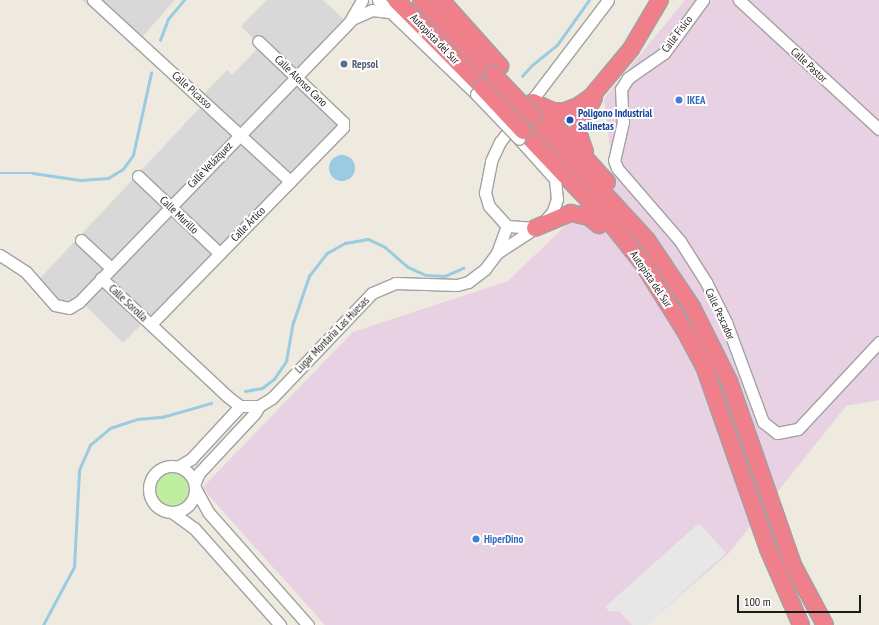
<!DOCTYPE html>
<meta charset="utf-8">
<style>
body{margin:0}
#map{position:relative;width:879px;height:625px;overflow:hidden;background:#eeeadf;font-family:"PT Sans Narrow",sans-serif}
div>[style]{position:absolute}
.residential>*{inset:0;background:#d9d8d8}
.industrial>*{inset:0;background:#e8d1e2}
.grass>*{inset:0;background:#c0eea0}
.round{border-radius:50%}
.parking>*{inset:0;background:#e7e7e7}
.water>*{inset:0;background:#9bcbe0}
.stream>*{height:2.5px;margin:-1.25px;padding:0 1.25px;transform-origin:1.25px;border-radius:1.25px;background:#9bcbe0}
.roads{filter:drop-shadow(1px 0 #a2a2a2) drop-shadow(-1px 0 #a2a2a2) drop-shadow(0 1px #a2a2a2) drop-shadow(0 -1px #a2a2a2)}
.minor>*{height:11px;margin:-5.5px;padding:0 5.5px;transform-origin:5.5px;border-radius:5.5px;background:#fff}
.minor>.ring{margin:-5.5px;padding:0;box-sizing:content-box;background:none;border:11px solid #fff;border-radius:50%}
.highway>*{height:16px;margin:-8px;padding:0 8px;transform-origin:8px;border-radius:8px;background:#ee7f8b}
.bridges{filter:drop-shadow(1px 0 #a2a2a2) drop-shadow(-1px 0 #a2a2a2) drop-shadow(0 1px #a2a2a2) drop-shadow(0 -1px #a2a2a2)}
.minor-bridge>*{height:11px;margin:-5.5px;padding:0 5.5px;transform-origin:5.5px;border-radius:5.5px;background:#fff}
.highway-bridge>*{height:16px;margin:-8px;padding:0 8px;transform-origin:8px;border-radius:8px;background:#ee7f8b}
.dots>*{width:11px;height:11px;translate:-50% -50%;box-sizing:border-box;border:2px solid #fff;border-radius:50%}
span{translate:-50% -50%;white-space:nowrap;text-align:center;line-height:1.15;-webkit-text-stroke:4px #fff;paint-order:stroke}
.street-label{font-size:11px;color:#1b1b1b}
.service-label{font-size:11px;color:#4e5e75;font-weight:700}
.left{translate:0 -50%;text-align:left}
.shop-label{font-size:11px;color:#366cbe;font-weight:700}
.transit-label{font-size:11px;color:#164399;font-weight:700}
.scale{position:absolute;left:737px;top:595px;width:124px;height:18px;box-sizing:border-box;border:2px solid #1b1b1b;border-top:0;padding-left:5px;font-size:12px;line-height:14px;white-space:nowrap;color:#1b1b1b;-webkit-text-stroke:3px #fff;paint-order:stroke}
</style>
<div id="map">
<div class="residential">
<div style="clip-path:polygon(82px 0,175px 0,134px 46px)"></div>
<div style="clip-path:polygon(267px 0,323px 0,351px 26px,302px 78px,350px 126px,150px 332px,142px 324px,123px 343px,84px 304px,72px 312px,56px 313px,31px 288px,208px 99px,204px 94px,227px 70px,232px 75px,260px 46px,241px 26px)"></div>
</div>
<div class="industrial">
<div style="clip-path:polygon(685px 0,879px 0,879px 400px,846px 406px,728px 554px,646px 625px,325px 625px,202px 488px,353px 332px,508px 281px,614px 179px,604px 99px)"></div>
</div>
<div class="grass">
<div class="round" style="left:156px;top:473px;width:34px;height:34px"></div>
</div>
<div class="parking">
<div style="clip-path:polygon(699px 523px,726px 553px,646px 625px,632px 625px,620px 612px,609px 611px,605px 607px)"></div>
</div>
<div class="water">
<div class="round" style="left:329px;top:155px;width:26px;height:26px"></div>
</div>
<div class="stream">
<div style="left:160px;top:40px;width:22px;rotate:-69deg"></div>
<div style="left:168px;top:19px;width:25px;rotate:-50deg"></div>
<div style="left:522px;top:76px;width:13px;rotate:-48deg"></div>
<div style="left:531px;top:66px;width:33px;rotate:-39deg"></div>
<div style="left:557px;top:45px;width:55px;rotate:-54.6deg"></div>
<div style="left:0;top:173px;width:33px"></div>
<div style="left:33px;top:173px;width:49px;rotate:8.3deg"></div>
<div style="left:81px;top:180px;width:27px;rotate:-4deg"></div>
<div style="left:108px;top:178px;width:17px;rotate:-31deg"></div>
<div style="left:123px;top:169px;width:17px;rotate:-54deg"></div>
<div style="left:133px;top:155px;width:84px;rotate:-77.6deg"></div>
<div style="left:245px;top:391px;width:17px;rotate:-10deg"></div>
<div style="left:262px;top:388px;width:15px;rotate:-37deg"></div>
<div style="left:274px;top:379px;width:22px;rotate:-56deg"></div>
<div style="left:286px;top:361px;width:39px;rotate:-80deg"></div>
<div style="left:293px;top:323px;width:50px;rotate:-71.2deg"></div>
<div style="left:309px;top:276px;width:29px;rotate:-52deg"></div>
<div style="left:327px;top:253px;width:21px;rotate:-29deg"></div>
<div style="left:345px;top:243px;width:23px;rotate:-10deg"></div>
<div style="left:368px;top:239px;width:19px;rotate:25deg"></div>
<div style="left:385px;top:247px;width:30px;rotate:41deg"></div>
<div style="left:408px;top:267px;width:20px;rotate:24deg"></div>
<div style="left:426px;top:275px;width:19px;rotate:3deg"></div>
<div style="left:445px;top:276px;width:20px;rotate:-24deg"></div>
<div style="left:43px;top:625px;width:66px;rotate:-61.9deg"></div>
<div style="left:74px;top:567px;width:97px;rotate:-87deg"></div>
<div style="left:79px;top:470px;width:27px;rotate:-66deg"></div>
<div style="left:90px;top:445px;width:26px;rotate:-40deg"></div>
<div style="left:110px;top:428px;width:28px;rotate:-18deg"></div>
<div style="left:137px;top:419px;width:25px;rotate:-5deg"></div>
<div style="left:162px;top:417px;width:51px;rotate:-15.9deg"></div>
</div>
<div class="roads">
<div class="minor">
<div style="left:93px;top:0;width:268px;rotate:42.6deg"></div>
<div style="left:378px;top:0;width:136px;rotate:43.8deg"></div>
<div style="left:703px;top:0;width:66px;rotate:126.3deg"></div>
<div style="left:664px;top:53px;width:44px;rotate:145.2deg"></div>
<div style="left:628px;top:78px;width:13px;rotate:122deg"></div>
<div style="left:621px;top:89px;width:33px;rotate:87deg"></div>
<div style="left:623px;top:122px;width:39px;rotate:103deg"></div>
<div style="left:614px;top:160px;width:9px;rotate:69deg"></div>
<div style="left:617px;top:168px;width:96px;rotate:49.2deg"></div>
<div style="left:680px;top:241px;width:49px;rotate:57.6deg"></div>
<div style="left:706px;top:282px;width:45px;rotate:63.4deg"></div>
<div style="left:726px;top:322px;width:107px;rotate:69.7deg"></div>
<div style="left:763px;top:422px;width:18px;rotate:38deg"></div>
<div style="left:777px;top:433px;width:21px;rotate:-11deg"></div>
<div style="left:798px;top:429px;width:119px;rotate:-47deg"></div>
<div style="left:739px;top:0;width:190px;rotate:42.7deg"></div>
<div style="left:352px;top:19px;width:22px;rotate:-24deg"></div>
<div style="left:372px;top:10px;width:17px;rotate:7deg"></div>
<div style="left:138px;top:176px;width:112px;rotate:43.5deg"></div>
<div style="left:535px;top:228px;width:28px;rotate:-176deg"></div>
<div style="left:507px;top:226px;width:27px;rotate:-132deg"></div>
<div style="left:489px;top:206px;width:14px;rotate:-107deg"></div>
<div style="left:485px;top:193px;width:33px;rotate:-79deg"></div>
<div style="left:491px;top:161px;width:21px;rotate:-65deg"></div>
<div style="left:500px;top:142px;width:178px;rotate:-52.7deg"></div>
<div style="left:81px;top:240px;width:41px;rotate:43deg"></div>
<div style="left:497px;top:253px;width:55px;rotate:-33.1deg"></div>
<div style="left:543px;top:223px;width:16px;rotate:-50deg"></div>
<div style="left:553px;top:211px;width:13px;rotate:-72deg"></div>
<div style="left:557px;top:199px;width:20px;rotate:-96deg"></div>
<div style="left:555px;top:179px;width:54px;rotate:-132deg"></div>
<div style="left:0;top:255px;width:31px;rotate:33deg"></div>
<div style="left:26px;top:272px;width:44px;rotate:48.7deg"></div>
<div style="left:55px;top:305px;width:14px;rotate:12deg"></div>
<div style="left:69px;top:308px;width:12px;rotate:-31deg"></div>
<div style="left:79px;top:302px;width:390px;rotate:-46deg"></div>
<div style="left:350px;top:21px;width:24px;rotate:-60deg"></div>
<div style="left:101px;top:278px;width:173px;rotate:43.1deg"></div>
<div style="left:227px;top:396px;width:16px;rotate:38deg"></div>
<div style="left:240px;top:406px;width:19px"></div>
<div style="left:259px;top:406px;width:15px;rotate:-32deg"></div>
<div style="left:272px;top:398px;width:145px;rotate:-46.4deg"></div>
<div style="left:372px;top:293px;width:25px;rotate:-23deg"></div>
<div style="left:395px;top:283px;width:62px;rotate:1.8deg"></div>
<div style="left:457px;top:285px;width:11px;rotate:-15deg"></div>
<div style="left:468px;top:282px;width:21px;rotate:-37deg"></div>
<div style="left:485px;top:269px;width:20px;rotate:-53deg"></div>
<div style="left:497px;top:253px;width:29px;rotate:-70deg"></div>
<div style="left:151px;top:324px;width:275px;rotate:-45.7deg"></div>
<div style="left:343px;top:127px;width:5px;rotate:-90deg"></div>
<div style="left:343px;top:122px;width:117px;rotate:-136.4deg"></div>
<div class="ring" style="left:149px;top:466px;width:35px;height:35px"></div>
<div style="left:179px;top:466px;width:14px;rotate:-30deg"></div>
<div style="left:191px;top:459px;width:72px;rotate:-47.2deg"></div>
<div style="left:195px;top:482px;width:10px;rotate:-66deg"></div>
<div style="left:199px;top:473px;width:82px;rotate:-47deg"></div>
<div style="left:255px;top:413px;width:8px;rotate:-60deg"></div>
<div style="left:196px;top:490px;width:25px;rotate:61deg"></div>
<div style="left:208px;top:512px;width:151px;rotate:48.5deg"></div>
<div style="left:173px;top:513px;width:26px;rotate:36deg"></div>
<div style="left:194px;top:528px;width:130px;rotate:48.4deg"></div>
</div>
<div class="highway">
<div style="left:396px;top:0;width:122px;rotate:45.3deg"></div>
<div style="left:421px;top:0;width:103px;rotate:45.8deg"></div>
<div style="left:441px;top:0;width:89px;rotate:48.2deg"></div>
<div style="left:533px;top:102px;width:22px;rotate:24deg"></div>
<div style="left:553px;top:111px;width:12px"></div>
<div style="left:565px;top:111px;width:14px;rotate:-21deg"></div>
<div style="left:578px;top:106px;width:16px;rotate:-35deg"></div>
<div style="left:591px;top:97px;width:62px;rotate:-50.2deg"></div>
<div style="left:631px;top:49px;width:57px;rotate:-59.4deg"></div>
<div style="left:533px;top:116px;width:168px;rotate:47.4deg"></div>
<div style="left:647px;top:240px;width:81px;rotate:56.1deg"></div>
<div style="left:692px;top:307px;width:83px;rotate:63.4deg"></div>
<div style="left:729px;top:381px;width:195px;rotate:70.8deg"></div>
<div style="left:793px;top:565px;width:68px;rotate:61.9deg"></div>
<div style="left:550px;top:119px;width:85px;rotate:47.9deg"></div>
<div style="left:523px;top:131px;width:129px;rotate:46.6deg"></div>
<div style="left:612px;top:225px;width:50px;rotate:51.5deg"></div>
<div style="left:643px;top:264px;width:79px;rotate:57.9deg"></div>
<div style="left:685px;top:331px;width:40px;rotate:62deg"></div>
<div style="left:704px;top:366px;width:194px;rotate:70.7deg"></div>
<div style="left:768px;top:549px;width:83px;rotate:66.5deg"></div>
<div style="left:585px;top:152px;width:21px;rotate:-109deg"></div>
<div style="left:578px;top:132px;width:14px;rotate:-73deg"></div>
<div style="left:582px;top:119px;width:24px;rotate:-60deg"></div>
<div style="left:535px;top:228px;width:39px;rotate:-23deg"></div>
<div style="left:571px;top:213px;width:18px;rotate:13deg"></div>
<div style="left:589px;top:217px;width:13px;rotate:39deg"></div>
</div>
</div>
<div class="bridges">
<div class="minor-bridge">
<div style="left:476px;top:94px;width:62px;rotate:46.3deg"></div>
</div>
<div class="highway-bridge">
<div style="left:493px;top:74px;width:58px;rotate:46.4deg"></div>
<div style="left:482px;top:87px;width:60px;rotate:47deg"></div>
</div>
</div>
<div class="dots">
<div style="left:344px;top:64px;background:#5c6f8a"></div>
<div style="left:679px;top:100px;background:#3f7fe0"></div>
<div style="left:570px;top:120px;background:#1a4fb4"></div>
<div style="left:476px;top:539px;background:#3f7fe0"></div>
</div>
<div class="street-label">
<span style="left:677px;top:34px;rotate:-53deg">Calle Físico</span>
<span style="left:435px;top:39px;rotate:46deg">Autopista del Sur</span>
<span style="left:809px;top:65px;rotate:43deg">Calle Pastor</span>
<span style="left:301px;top:81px;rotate:44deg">Calle Alonso Cano</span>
<span style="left:192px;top:90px;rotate:42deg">Calle Picasso</span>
<span style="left:210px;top:165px;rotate:-46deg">Calle Velázquez</span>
<span style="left:179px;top:215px;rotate:44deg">Calle Murillo</span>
<span style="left:248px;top:224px;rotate:-46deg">Calle Ártico</span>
<span style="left:651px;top:279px;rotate:56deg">Autopista del Sur</span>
<span style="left:128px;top:303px;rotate:43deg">Calle Sorolla</span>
<span style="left:720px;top:314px;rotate:65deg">Calle Pescador</span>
<span style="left:332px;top:335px;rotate:-46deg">Lugar Montaña Las Huesas</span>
</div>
<div class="service-label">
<span class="left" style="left:352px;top:64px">Repsol</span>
</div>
<div class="shop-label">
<span class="left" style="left:687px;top:100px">IKEA</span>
<span class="left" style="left:484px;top:539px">HiperDino</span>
</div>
<div class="transit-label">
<span class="left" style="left:578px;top:120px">Poligono Industrial<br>Salinetas</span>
</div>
<div class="scale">100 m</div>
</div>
